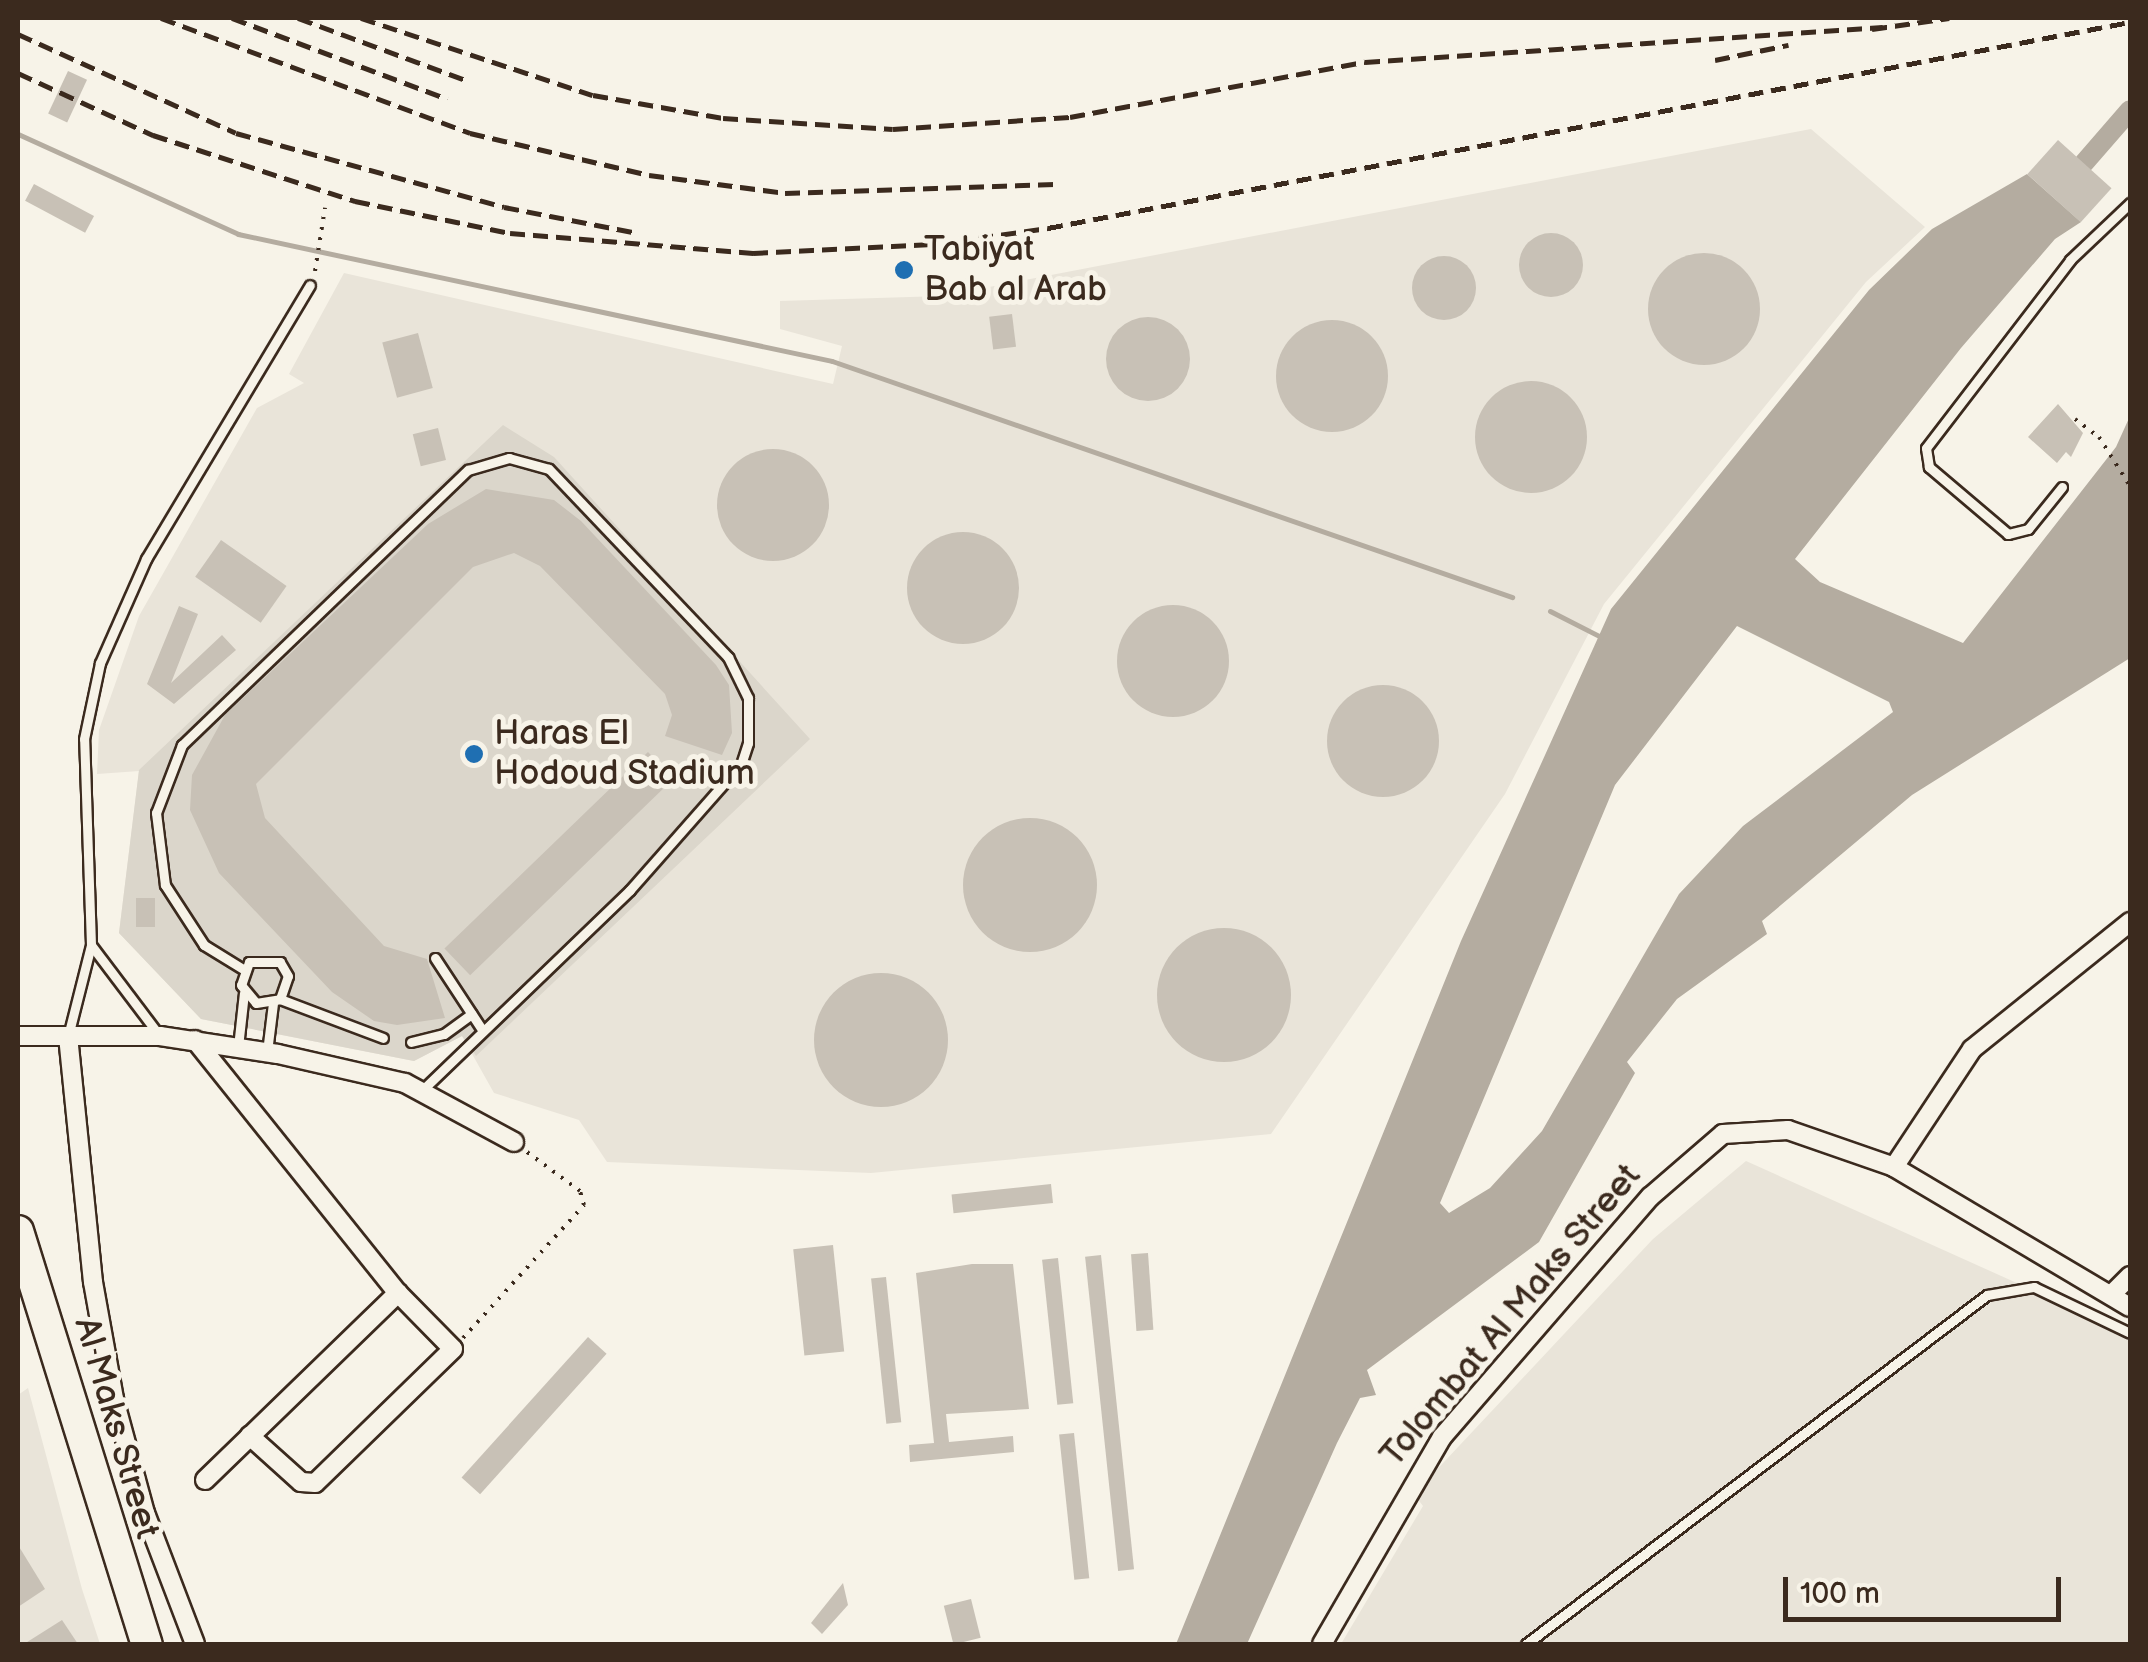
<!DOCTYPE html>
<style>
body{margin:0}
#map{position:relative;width:2148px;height:1662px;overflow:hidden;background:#f7f3e8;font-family:"Balsamiq Sans",sans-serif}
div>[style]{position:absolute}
.built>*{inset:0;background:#e9e4d9}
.green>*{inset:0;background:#dbd6cb}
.water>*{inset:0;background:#b4aca0}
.stream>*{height:5px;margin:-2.5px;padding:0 2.5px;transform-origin:2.5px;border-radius:2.5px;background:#b4aca0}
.canal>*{height:20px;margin:-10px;padding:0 10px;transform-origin:10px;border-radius:10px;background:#b4aca0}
.building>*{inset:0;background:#c8c1b6;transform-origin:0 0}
.round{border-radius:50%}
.path>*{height:4px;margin-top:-2px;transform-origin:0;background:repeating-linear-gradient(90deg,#3b2a1e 0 2.5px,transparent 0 10.5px)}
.roads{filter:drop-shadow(2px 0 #3b2a1e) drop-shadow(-2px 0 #3b2a1e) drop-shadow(0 2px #3b2a1e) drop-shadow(0 -2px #3b2a1e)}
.service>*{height:9px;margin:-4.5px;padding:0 4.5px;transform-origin:4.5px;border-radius:4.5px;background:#f7f3e8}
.minor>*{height:18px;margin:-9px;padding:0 9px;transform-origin:9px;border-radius:9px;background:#f7f3e8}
.primary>*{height:30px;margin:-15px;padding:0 15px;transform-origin:15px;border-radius:15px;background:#f7f3e8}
.rail>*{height:5px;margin-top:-2.5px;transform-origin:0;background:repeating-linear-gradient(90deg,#3b2a1e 0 15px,transparent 0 23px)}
.dots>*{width:28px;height:28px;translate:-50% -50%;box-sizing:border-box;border:5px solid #f7f3e8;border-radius:50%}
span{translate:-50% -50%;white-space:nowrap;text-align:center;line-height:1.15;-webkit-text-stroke:10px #f7f3e8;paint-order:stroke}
.poi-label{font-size:35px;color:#3b2a1e}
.left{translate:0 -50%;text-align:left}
.street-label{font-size:35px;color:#3b2a1e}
.frame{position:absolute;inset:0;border:20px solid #3b2a1e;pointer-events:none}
.scale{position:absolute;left:1783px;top:1577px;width:278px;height:45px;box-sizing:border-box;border:5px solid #3b2a1e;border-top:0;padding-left:12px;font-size:30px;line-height:35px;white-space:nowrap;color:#3b2a1e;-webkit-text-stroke:8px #f7f3e8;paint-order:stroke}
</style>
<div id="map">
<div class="built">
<div style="clip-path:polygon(1811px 129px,1925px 227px,1866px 282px,1604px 604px,1505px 794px,1271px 1134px,871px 1173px,607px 1162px,579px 1120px,494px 1093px,462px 1036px,414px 1061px,201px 1019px,119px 933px,139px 771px,97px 774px,99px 730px,139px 616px,257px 408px,304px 383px,289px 374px,344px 273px,833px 384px,842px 346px,780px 329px,780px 301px,942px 296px)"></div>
<div style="clip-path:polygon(1746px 1161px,2130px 1334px,2130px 1644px,1341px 1644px,1423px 1506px,1414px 1494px,1653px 1239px)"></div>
<div style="clip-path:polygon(28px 1388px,82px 1589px,100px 1644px,18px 1644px,18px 1395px)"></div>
</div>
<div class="green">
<div style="clip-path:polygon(503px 425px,554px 457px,810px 739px,476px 1056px,462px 1036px,414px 1061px,201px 1019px,119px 933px,139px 770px)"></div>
</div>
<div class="water">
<div style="clip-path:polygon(evenodd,2027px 174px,2081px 222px,2055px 239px,1961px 348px,1795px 559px,1820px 582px,1963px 643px,2116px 447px,2130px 416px,2130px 658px,1912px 795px,1762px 921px,1767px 934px,1677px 999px,1627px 1062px,1635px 1073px,1539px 1242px,1367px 1370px,1376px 1395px,1360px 1398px,1337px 1443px,1247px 1644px,1176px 1644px,1461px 941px,1611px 609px,1869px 290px,1932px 229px,2027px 174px,1737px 626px,1889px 702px,1893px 712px,1743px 826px,1679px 894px,1542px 1131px,1490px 1188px,1449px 1213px,1440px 1203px,1615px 785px,1737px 626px)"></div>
</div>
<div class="stream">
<div style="left:18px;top:134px;width:242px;rotate:24.4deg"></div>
<div style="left:238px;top:234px;width:607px;rotate:12.07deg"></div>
<div style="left:832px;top:361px;width:720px;rotate:19.14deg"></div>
<div style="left:1550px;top:611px;width:57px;rotate:27deg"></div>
</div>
<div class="canal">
<div style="left:2084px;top:163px;width:70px;rotate:-49deg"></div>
</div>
<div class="building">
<div style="left:68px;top:71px;width:21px;height:47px;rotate:25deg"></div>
<div style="left:2058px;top:140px;width:72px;height:46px;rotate:42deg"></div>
<div style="left:34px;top:184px;width:68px;height:19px;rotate:28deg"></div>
<div class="round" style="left:1519px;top:233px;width:64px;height:64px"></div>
<div class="round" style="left:1648px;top:253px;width:112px;height:112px"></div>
<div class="round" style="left:1412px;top:256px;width:64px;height:64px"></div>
<div style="left:1012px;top:314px;width:33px;height:23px;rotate:83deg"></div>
<div class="round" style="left:1106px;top:317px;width:84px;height:84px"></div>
<div class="round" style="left:1276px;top:320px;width:112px;height:112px"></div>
<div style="left:418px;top:333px;width:57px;height:37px;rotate:75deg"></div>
<div class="round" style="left:1475px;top:381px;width:112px;height:112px"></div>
<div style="clip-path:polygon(2058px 404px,2083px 433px,2071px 457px,2066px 452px,2057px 463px,2028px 437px)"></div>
<div style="left:438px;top:428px;width:33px;height:26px;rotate:76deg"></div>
<div class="round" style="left:717px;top:449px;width:112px;height:112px"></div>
<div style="clip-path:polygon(486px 489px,554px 500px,581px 521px,716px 665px,729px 685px,732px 733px,722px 755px,665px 736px,672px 715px,665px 694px,540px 566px,514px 553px,473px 567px,256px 784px,265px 818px,384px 946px,427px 959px,445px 1018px,397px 1025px,374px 1021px,332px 992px,219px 873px,190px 810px,192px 775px,225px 715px,428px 524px)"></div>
<div class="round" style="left:907px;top:532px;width:112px;height:112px"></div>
<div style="left:221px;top:540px;width:80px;height:45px;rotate:35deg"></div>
<div class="round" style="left:1117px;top:605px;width:112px;height:112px"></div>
<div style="clip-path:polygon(179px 606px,198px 614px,171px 683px,222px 635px,236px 650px,174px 704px,147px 684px)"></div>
<div class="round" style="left:1327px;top:685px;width:112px;height:112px"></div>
<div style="left:648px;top:752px;width:37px;height:283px;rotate:46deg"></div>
<div class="round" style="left:963px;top:818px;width:134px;height:134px"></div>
<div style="left:136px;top:898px;width:19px;height:29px"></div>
<div class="round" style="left:1157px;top:928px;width:134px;height:134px"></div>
<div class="round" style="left:814px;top:973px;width:134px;height:134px"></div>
<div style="left:1051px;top:1184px;width:19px;height:100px;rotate:84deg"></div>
<div style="left:833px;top:1245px;width:107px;height:40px;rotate:84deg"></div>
<div style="left:1148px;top:1253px;width:77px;height:17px;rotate:86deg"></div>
<div style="left:1101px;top:1255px;width:316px;height:16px;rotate:84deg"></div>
<div style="left:1058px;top:1258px;width:146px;height:16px;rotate:84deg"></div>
<div style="clip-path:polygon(972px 1264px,1013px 1264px,1029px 1409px,946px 1414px,949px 1442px,1013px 1436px,1014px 1452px,910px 1462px,909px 1445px,934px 1443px,916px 1273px)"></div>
<div style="left:886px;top:1277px;width:146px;height:15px;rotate:84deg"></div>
<div style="left:588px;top:1337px;width:25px;height:189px;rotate:42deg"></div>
<div style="left:1074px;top:1433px;width:146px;height:15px;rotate:84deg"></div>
<div style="clip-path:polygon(18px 1545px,45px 1589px,18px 1607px)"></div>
<div style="clip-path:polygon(843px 1583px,848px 1605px,822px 1634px,811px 1623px)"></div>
<div style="left:971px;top:1599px;width:40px;height:28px;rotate:76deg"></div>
<div style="clip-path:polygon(62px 1620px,78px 1644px,24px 1644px)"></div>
</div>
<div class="path">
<div style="left:315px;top:271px;width:64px;rotate:-81deg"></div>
<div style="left:2075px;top:419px;width:30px;rotate:37deg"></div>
<div style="left:2099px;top:437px;width:58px;rotate:57.7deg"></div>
<div style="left:463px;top:1338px;width:180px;rotate:-47.7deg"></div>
<div style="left:584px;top:1205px;width:15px;rotate:-106deg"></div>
<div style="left:580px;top:1191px;width:66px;rotate:-143.7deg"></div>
</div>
<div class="roads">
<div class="service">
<div style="left:2062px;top:487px;width:54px;rotate:129deg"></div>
<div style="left:2028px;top:529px;width:21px;rotate:166deg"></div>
<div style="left:2008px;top:534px;width:104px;rotate:-139.7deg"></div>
<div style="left:1929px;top:467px;width:19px;rotate:-99deg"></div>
<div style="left:1926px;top:448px;width:237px;rotate:-52.5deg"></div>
<div style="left:2070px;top:260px;width:83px;rotate:-43.5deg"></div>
<div style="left:91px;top:945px;width:113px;rotate:52.9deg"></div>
<div style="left:435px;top:958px;width:87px;rotate:56.7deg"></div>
<div style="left:243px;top:969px;width:46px;rotate:-148.4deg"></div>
<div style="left:204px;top:945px;width:72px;rotate:-123deg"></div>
<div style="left:165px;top:885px;width:73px;rotate:-97.1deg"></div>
<div style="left:156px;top:813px;width:73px;rotate:-69.1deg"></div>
<div style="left:182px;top:745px;width:397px;rotate:-43.9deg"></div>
<div style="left:468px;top:470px;width:43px;rotate:-16.3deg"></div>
<div style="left:509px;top:458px;width:41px;rotate:15.4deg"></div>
<div style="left:549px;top:469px;width:260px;rotate:46.4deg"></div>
<div style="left:728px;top:657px;width:46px;rotate:64deg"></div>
<div style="left:748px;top:698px;width:45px;rotate:90deg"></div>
<div style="left:748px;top:743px;width:22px;rotate:108deg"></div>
<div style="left:741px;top:764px;width:168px;rotate:131.4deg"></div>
<div style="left:630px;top:890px;width:289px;rotate:136.1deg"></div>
<div style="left:280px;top:999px;width:24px;rotate:-71deg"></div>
<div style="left:288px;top:976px;width:16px;rotate:-120deg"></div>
<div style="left:280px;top:962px;width:31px;rotate:180deg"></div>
<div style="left:249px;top:962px;width:24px;rotate:109deg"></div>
<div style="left:241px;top:985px;width:23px;rotate:50deg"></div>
<div style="left:256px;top:1003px;width:24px;rotate:-9deg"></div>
<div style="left:280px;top:999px;width:110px;rotate:20.7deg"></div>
<div style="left:68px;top:1036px;width:94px;rotate:-75.8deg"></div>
<div style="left:91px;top:945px;width:206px;rotate:-91.9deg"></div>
<div style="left:84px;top:739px;width:78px;rotate:-78.1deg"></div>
<div style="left:100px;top:663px;width:114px;rotate:-66.1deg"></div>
<div style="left:146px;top:559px;width:319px;rotate:-59.1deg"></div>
<div style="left:411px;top:1042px;width:34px;rotate:-14deg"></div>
<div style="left:444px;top:1034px;width:34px;rotate:-36deg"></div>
<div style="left:238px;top:1047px;width:54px;rotate:-83.7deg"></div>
<div style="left:267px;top:1052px;width:49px;rotate:-83deg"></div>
<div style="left:1526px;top:1644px;width:578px;rotate:-37.13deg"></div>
<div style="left:1987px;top:1295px;width:48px;rotate:-9.7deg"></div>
<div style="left:2034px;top:1287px;width:106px;rotate:25.6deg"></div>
</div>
<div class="minor">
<div style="left:18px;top:1036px;width:142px"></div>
<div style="left:160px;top:1036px;width:119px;rotate:8.7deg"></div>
<div style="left:278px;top:1054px;width:130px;rotate:12.9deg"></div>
<div style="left:405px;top:1083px;width:124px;rotate:28.4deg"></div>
<div style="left:68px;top:1036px;width:247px;rotate:84.2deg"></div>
<div style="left:93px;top:1282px;width:119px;rotate:79.8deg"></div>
<div style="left:114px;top:1399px;width:118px;rotate:74.8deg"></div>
<div style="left:145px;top:1513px;width:140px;rotate:69.1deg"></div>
<div style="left:195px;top:1040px;width:324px;rotate:51.3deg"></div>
<div style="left:398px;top:1293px;width:78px;rotate:45.5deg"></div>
<div style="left:453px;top:1349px;width:192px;rotate:135.8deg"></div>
<div style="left:315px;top:1483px;width:14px;rotate:-176deg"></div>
<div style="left:301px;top:1482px;width:69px;rotate:-138deg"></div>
<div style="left:1894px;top:1167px;width:141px;rotate:-56.5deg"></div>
<div style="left:1972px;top:1049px;width:203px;rotate:-38.8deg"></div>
<div style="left:2113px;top:1293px;width:24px;rotate:-45deg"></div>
<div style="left:205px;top:1480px;width:269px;rotate:-44.1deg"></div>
<div style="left:1322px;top:1644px;width:239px;rotate:-59.9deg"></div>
<div style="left:1442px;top:1437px;width:318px;rotate:-49.1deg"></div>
<div style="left:1650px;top:1197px;width:96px;rotate:-40.8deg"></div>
<div style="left:1723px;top:1134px;width:65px;rotate:-3.5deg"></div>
<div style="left:1788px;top:1130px;width:112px;rotate:19.2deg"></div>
<div style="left:1894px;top:1167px;width:274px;rotate:30.7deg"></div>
</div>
<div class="primary">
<div style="left:18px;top:1231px;width:433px;rotate:72.7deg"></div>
</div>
</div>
<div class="rail">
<div style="left:161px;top:18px;width:330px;rotate:20.4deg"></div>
<div style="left:470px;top:133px;width:184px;rotate:13.2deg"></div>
<div style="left:649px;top:175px;width:137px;rotate:7.5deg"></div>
<div style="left:785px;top:193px;width:270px;rotate:-1.9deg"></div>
<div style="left:232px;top:18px;width:230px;rotate:20.6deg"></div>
<div style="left:298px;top:18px;width:179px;rotate:20.3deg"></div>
<div style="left:361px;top:18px;width:244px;rotate:18.4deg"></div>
<div style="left:593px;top:95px;width:132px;rotate:10deg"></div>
<div style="left:723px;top:118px;width:170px;rotate:3.7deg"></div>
<div style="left:893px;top:129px;width:177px;rotate:-3.9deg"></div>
<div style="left:1070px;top:117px;width:300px;rotate:-10.6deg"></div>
<div style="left:1365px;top:62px;width:519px;rotate:-3.87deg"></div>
<div style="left:1872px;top:29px;width:78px;rotate:-8.1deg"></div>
<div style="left:18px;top:34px;width:239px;rotate:24.4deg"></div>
<div style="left:236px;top:133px;width:278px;rotate:15.4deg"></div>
<div style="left:504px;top:207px;width:131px;rotate:11deg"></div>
<div style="left:1715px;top:60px;width:75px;rotate:-11.6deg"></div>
<div style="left:18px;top:73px;width:149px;rotate:24.7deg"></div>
<div style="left:153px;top:135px;width:213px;rotate:18.1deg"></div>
<div style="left:355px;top:201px;width:158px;rotate:11.7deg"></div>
<div style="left:510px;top:233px;width:244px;rotate:4.7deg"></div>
<div style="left:753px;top:253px;width:180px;rotate:-2.9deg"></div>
<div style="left:933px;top:244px;width:116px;rotate:-7.9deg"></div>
<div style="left:1048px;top:228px;width:1101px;rotate:-10.78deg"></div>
</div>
<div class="dots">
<div style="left:904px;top:270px;background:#1f6fb2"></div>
<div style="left:474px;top:754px;background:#1f6fb2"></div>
</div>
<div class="poi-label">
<span class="left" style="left:924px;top:270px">Tabiyat<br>Bab al Arab</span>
<span class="left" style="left:494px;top:754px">Haras El<br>Hodoud Stadium</span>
</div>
<div class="street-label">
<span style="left:1511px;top:1316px;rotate:-50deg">Tolombat Al Maks Street</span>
<span style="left:116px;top:1428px;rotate:74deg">Al Maks Street</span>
</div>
<div class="frame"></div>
<div class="scale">100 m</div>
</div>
